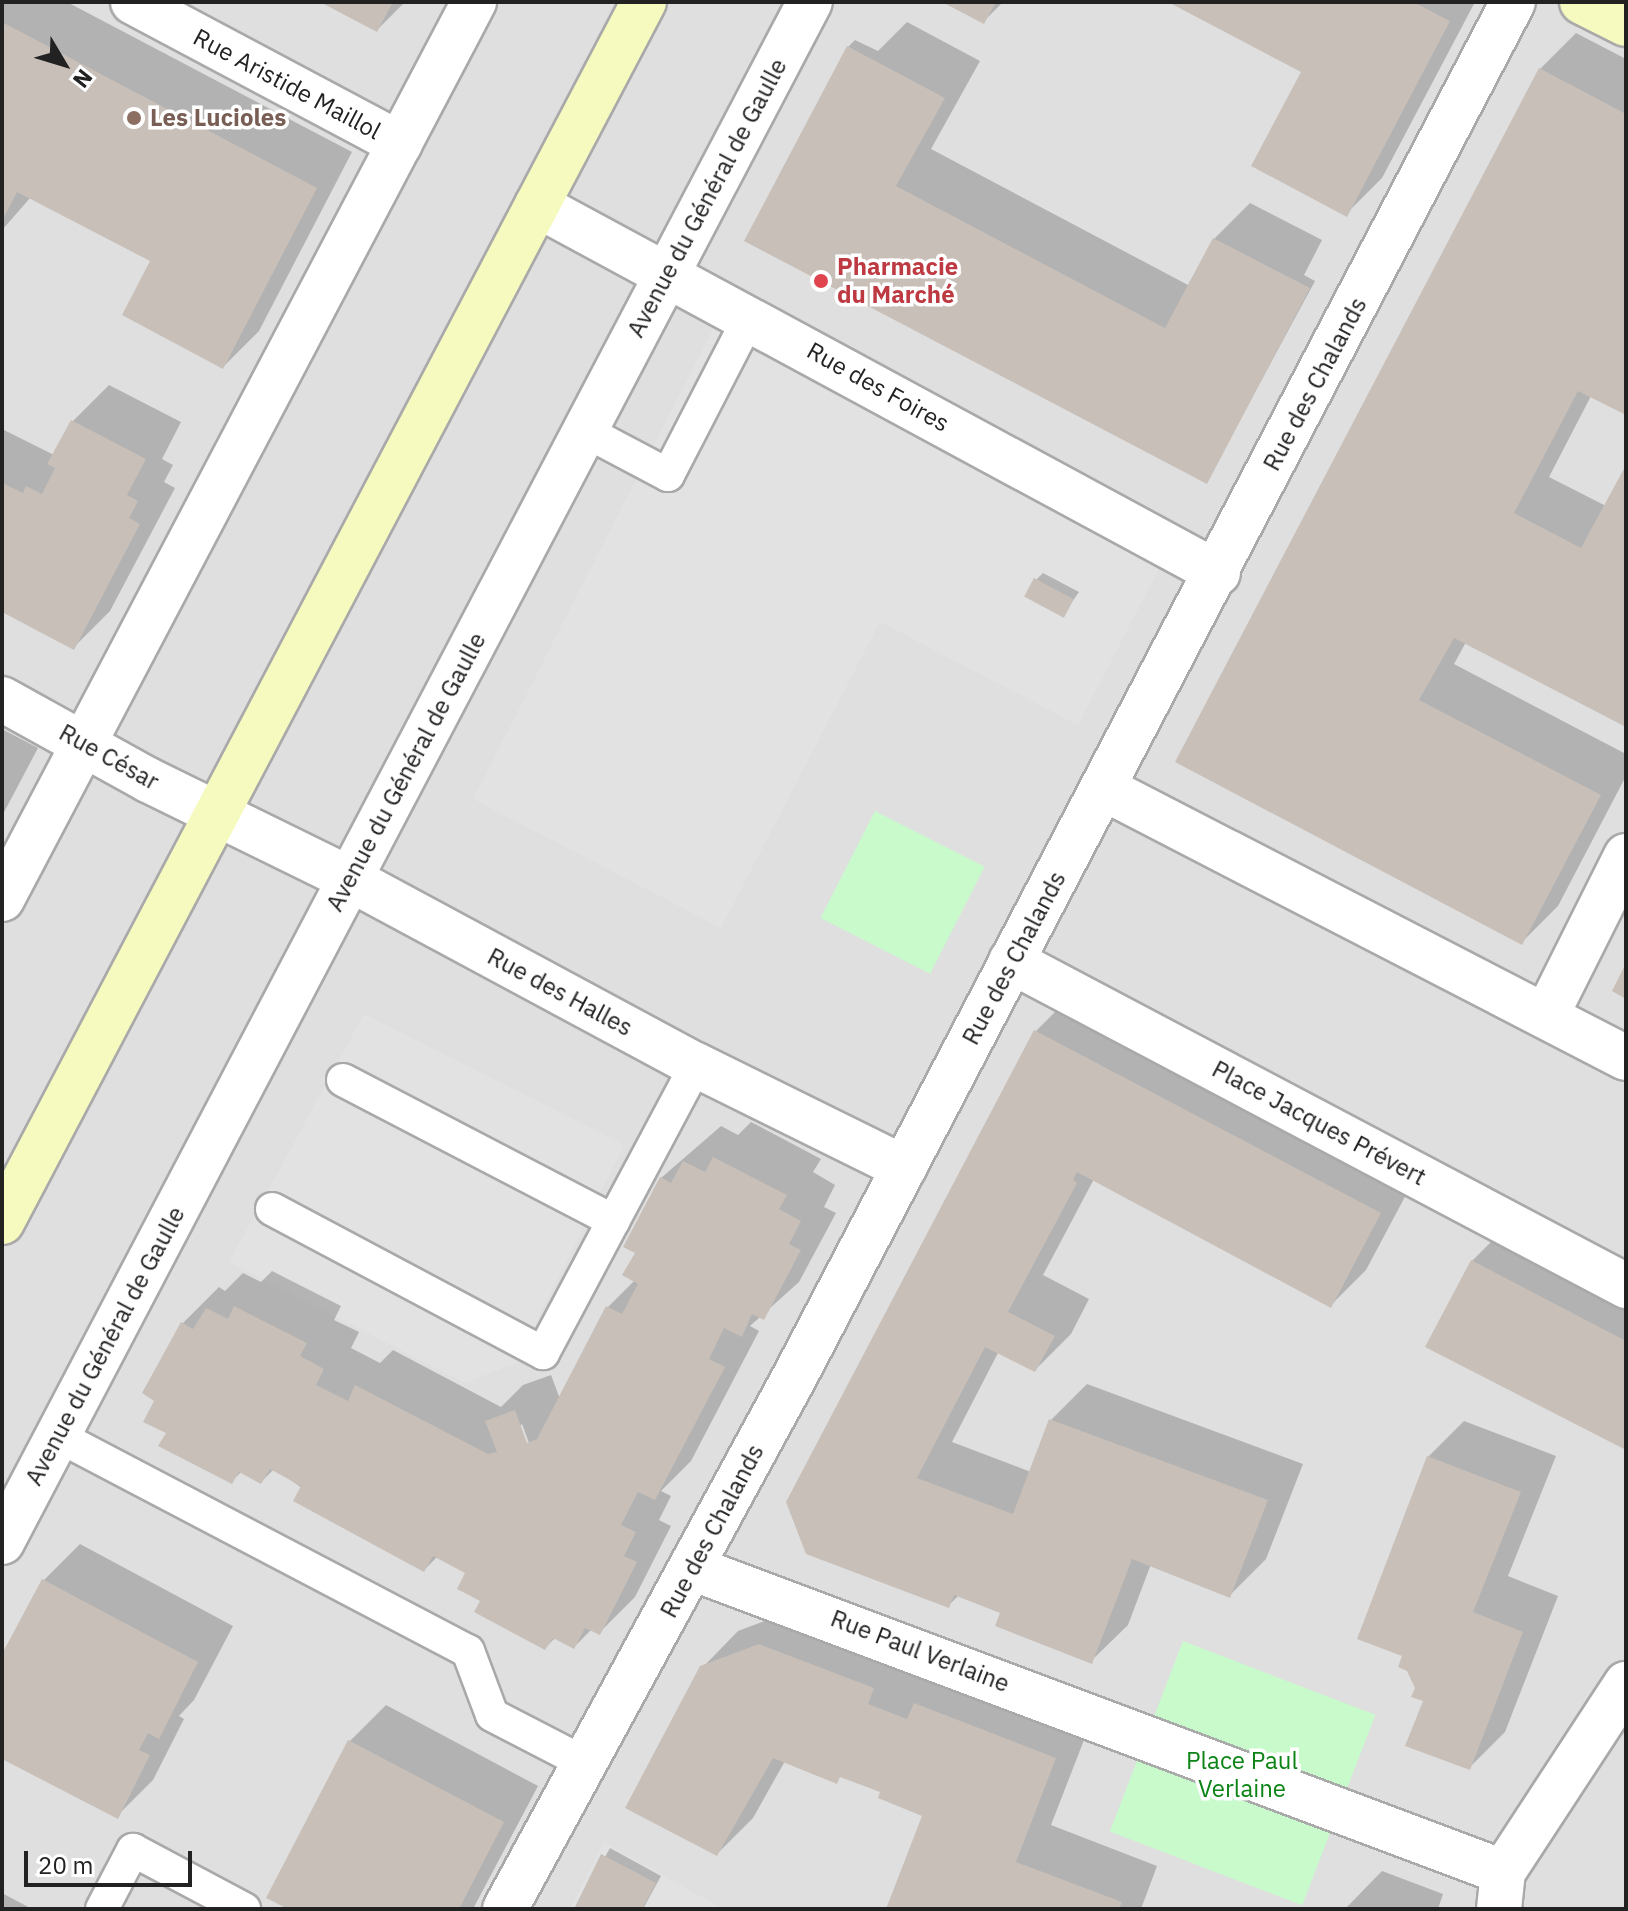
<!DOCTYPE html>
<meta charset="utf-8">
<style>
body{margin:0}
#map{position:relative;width:1628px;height:1911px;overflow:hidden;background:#f2efe9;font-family:"IBM Plex Sans",sans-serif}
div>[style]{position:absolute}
.residential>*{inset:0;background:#e0dfdf;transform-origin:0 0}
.park>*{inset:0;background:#c8facc;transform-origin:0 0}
.parking>*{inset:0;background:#e2e2e2}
.shadow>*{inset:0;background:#0003}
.building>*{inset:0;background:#c7bfb8;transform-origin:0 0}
.roads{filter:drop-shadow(2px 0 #a9a9a9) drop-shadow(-2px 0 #a9a9a9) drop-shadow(0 2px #a9a9a9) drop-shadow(0 -2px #a9a9a9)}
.lane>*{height:32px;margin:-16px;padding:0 16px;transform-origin:16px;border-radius:16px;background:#fff}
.street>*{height:44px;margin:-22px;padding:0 22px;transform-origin:22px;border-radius:22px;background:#fff}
.secondary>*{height:44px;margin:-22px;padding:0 22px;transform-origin:22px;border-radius:22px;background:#f7fabf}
.dots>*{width:22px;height:22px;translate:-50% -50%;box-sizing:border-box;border:4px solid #fff;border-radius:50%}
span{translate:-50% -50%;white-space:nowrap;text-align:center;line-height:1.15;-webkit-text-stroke:7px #fff;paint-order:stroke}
.street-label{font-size:24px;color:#222}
.education-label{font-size:24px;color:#785e54;font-weight:700}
.left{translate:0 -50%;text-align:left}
.health-label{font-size:24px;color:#be3a42;font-weight:700}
.park-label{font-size:24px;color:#0c8416}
.frame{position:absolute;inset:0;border:4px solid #222;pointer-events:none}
.north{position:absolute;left:24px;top:24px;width:80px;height:80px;-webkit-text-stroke:6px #fff;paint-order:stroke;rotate:128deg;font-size:22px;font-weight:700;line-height:32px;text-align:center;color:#222}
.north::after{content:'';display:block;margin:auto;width:28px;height:36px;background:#222;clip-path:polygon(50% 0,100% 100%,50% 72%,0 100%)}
.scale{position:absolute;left:24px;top:1851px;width:168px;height:36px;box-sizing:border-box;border:4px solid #222;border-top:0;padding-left:10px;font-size:24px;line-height:28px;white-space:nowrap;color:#222;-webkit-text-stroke:6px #fff;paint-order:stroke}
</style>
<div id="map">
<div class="residential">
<div style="left:2px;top:2px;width:1624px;height:1907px"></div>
</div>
<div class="park">
<div style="left:875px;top:811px;width:123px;height:120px;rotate:27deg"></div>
<div style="left:1183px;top:1641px;width:206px;height:204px;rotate:21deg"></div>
</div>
<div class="parking">
<div style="clip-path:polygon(713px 329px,1160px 567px,1078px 725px,880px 622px,721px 928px,473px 799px)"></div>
<div style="clip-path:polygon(364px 1014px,624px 1145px,516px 1363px,465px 1383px,229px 1262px)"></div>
<div style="clip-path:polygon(604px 1842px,723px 1909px,570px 1909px)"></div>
</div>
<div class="shadow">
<div style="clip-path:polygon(2px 2px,67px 2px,352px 152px,259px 331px,223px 367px,152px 260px,31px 197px,2px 230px)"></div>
<div style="clip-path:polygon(324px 2px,405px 2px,377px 30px)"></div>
<div style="clip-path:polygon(946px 2px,1003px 2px,983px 22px)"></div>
<div style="clip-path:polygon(1173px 2px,1475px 2px,1382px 178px,1346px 214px,1303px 71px)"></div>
<div style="clip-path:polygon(907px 22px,980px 61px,931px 149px,1188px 285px,1214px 239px,1250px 203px,1322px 240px,1304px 275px,1315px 281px,1207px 481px,747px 240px,848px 47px,855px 40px,878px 51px)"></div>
<div style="clip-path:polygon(1576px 33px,1626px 59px,1626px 413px,1591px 396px,1549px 477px,1606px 506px,1626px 469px,1626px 725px,1466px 642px,1454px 664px,1626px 754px,1626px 776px,1558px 906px,1522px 942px,1178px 761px,1540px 69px)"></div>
<div style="clip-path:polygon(109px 385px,181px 422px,162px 459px,173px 465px,164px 482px,175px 488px,110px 611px,74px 647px,2px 609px,2px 429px,54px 455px,73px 421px)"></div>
<div style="clip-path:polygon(1043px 573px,1079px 592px,1063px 615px,1036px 580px)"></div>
<div style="clip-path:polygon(2px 729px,38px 748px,2px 816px)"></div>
<div style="clip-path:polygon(1072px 995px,1416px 1176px,1366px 1270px,1330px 1306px,1094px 1179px,1043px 1275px,1089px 1299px,1071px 1334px,1035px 1370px,999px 1351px,952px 1442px,1031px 1472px,1051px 1420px,1087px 1384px,1303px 1464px,1266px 1559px,1230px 1595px,1151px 1564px,1128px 1625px,1091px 1661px,1002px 1612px,959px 1595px,948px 1606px,807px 1552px,1036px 1031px)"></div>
<div style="clip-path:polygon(evenodd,751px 1122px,821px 1159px,813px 1172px,835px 1185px,824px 1207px,836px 1213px,799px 1282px,750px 1326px,759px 1331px,691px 1461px,661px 1491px,671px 1496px,659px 1520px,671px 1526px,635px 1597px,599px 1633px,592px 1629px,574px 1647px,556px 1637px,545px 1648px,483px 1600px,468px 1572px,438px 1556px,424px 1570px,274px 1469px,261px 1482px,241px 1472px,231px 1482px,168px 1432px,157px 1400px,183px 1323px,219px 1287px,225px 1291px,243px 1273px,261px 1282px,272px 1271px,341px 1306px,334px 1320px,359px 1332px,351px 1348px,380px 1363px,393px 1350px,501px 1407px,523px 1385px,551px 1375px,560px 1399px,608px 1307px,635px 1280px,637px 1252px,661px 1178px,721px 1126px,738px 1135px,751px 1122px,522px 1424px,532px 1451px,528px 1453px,519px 1427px,522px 1424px)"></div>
<div style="clip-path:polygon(1508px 1225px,1626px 1287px,1626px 1448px,1472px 1261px)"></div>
<div style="clip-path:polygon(1464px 1421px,1556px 1456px,1508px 1576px,1558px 1596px,1505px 1732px,1469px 1768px,1417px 1688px,1404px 1655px,1428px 1457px)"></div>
<div style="clip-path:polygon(80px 1544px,233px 1626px,194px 1700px,179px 1716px,184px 1719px,153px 1780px,117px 1816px,2px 1756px,2px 1660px,44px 1580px)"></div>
<div style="clip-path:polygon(797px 1609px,1091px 1722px,1051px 1825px,1157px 1866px,1141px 1909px,888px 1909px,925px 1815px,883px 1791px,842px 1775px,836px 1781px,785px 1761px,753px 1818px,717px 1854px,702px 1668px,738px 1631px)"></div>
<div style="clip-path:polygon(386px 1705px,538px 1786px,473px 1909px,290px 1909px,350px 1741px)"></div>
<div style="clip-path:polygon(610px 1848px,661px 1876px,643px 1909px,576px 1909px)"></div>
<div style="clip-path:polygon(1382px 1871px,1443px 1894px,1438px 1909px,1345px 1909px)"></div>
<div style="clip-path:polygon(2px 1893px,32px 1909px,2px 1909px)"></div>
</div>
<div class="building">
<div style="clip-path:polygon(320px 2px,393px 2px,377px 32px)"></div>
<div style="clip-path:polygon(942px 2px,996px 2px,984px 24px)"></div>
<div style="clip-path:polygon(1168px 2px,1413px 2px,1450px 21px,1347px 217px,1251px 166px,1301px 72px)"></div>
<div style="clip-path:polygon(2px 22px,317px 188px,223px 369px,122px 315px,150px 261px,17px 192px,2px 221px)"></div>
<div style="clip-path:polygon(847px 46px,945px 98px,896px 186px,1165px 328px,1213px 238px,1310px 288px,1207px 484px,744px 241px)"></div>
<div style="clip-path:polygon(1539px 68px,1626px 114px,1626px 415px,1578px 391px,1514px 513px,1581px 548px,1626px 465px,1626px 727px,1454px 638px,1419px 700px,1601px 795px,1522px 945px,1175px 762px)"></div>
<div style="clip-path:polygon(71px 420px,146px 459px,127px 495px,138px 501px,129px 518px,140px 524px,74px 650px,2px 612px,2px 483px,23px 493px,26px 486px,42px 494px,55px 468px,47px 464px)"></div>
<div style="left:1034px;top:578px;width:45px;height:21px;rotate:28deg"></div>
<div style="clip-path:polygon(1626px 963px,1626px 999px,1612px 991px)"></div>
<div style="clip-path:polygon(1034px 1030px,1381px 1213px,1331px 1308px,1077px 1172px,1073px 1180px,1077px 1183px,1008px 1312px,1055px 1336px,1035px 1372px,985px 1347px,917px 1478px,1013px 1514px,1049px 1419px,1268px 1500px,1230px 1598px,1132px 1559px,1092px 1664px,995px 1626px,1000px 1613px,954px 1595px,949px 1608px,806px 1554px,786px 1502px)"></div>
<div style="clip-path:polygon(713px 1157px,787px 1195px,779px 1209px,801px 1221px,789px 1244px,801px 1250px,764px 1320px,752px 1314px,742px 1337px,724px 1328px,709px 1359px,725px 1367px,655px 1500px,638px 1492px,621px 1525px,636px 1532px,624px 1556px,637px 1562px,600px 1635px,585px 1628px,574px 1649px,553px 1638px,545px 1650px,474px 1612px,480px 1601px,457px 1589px,465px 1573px,433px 1556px,424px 1572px,293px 1501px,301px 1486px,270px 1469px,261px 1484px,239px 1472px,232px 1484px,158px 1446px,166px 1433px,143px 1422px,154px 1401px,142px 1393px,181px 1322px,193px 1329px,206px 1308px,228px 1319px,234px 1306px,307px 1343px,300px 1356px,324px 1369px,316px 1385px,348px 1401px,355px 1385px,488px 1454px,497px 1452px,485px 1421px,515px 1410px,527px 1443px,537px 1439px,606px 1306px,622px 1314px,638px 1284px,622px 1275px,635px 1253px,623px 1247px,660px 1177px,671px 1183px,683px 1161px,705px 1172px)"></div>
<div style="clip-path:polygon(1471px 1260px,1626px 1341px,1626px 1450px,1425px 1347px)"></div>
<div style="clip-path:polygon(1427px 1456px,1521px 1492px,1473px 1612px,1523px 1632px,1470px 1770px,1405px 1746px,1423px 1701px,1411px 1697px,1415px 1688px,1407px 1671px,1398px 1667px,1402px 1656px,1357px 1639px)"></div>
<div style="clip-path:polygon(42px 1579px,198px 1662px,159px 1739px,148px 1733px,139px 1750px,150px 1755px,118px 1819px,2px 1759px,2px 1654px)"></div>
<div style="clip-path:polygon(759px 1644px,874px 1688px,868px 1704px,907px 1719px,914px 1703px,1056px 1758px,1016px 1862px,1122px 1902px,1119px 1909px,886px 1909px,922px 1816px,878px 1798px,880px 1792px,840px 1777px,837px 1784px,773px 1758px,717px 1856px,625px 1808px,700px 1666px)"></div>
<div style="clip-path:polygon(348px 1740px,504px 1822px,459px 1909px,288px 1909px,266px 1898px)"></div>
<div style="clip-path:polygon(601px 1854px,656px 1883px,642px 1909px,574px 1909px)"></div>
</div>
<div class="roads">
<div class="lane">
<div style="left:585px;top:431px;width:94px;rotate:27.9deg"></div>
<div style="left:668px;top:475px;width:179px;rotate:-62.7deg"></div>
<div style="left:343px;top:1080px;width:305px;rotate:27.5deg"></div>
<div style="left:272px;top:1209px;width:307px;rotate:28deg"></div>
<div style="left:543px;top:1353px;width:326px;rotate:-62deg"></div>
<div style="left:58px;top:1436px;width:463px;rotate:27.7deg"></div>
<div style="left:468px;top:1651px;width:68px;rotate:69.4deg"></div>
<div style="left:492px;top:1715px;width:105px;rotate:27.3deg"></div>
<div style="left:102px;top:1909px;width:67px;rotate:-62.3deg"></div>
<div style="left:133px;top:1850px;width:126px;rotate:28deg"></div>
</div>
<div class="street">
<div style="left:133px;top:2px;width:302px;rotate:28deg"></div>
<div style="left:537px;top:205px;width:774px;rotate:28.39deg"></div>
<div style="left:2px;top:699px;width:167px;rotate:29deg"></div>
<div style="left:148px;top:780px;width:225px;rotate:26.1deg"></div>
<div style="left:350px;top:879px;width:393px;rotate:28.3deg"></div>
<div style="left:696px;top:1065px;width:232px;rotate:26.3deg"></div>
<div style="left:1105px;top:789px;width:586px;rotate:27.31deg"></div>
<div style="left:2px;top:899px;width:1014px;rotate:-62.25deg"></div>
<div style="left:1011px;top:961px;width:696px;rotate:27.85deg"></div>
<div style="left:1546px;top:1016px;width:179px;rotate:-63.4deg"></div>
<div style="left:2px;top:1542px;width:1739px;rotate:-62.32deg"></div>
<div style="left:692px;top:1568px;width:866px;rotate:20.55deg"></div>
<div style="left:505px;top:1909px;width:607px;rotate:-61.45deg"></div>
<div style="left:795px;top:1376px;width:1550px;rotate:-62.41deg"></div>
<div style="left:1499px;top:1909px;width:37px;rotate:-84deg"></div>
<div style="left:1503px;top:1872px;width:225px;rotate:-56.8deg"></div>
</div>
<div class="secondary">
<div style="left:1582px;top:2px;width:49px;rotate:26.6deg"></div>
<div style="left:2px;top:1222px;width:1379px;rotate:-62.25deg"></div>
</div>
</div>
<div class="dots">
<div style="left:134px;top:118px;background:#8d6e63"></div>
<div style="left:821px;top:281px;background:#e0444e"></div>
</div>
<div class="street-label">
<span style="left:287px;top:84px;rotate:28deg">Rue Aristide Maillol</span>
<span style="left:707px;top:198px;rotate:-62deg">Avenue du Général de Gaulle</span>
<span style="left:1315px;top:384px;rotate:-62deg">Rue des Chalands</span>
<span style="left:878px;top:387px;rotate:29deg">Rue des Foires</span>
<span style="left:109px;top:757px;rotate:29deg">Rue César</span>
<span style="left:406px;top:772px;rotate:-62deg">Avenue du Général de Gaulle</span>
<span style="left:1014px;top:958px;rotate:-62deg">Rue des Chalands</span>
<span style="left:560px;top:992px;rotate:28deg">Rue des Halles</span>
<span style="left:1319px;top:1123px;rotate:28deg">Place Jacques Prévert</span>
<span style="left:105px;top:1346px;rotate:-62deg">Avenue du Général de Gaulle</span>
<span style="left:712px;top:1531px;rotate:-62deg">Rue des Chalands</span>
<span style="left:920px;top:1651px;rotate:21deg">Rue Paul Verlaine</span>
</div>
<div class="education-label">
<span class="left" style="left:150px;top:118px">Les Lucioles</span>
</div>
<div class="health-label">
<span class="left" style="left:837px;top:281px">Pharmacie<br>du Marché</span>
</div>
<div class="park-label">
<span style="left:1242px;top:1775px">Place Paul<br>Verlaine</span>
</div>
<div class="frame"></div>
<div class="north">N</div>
<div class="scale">20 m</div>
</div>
